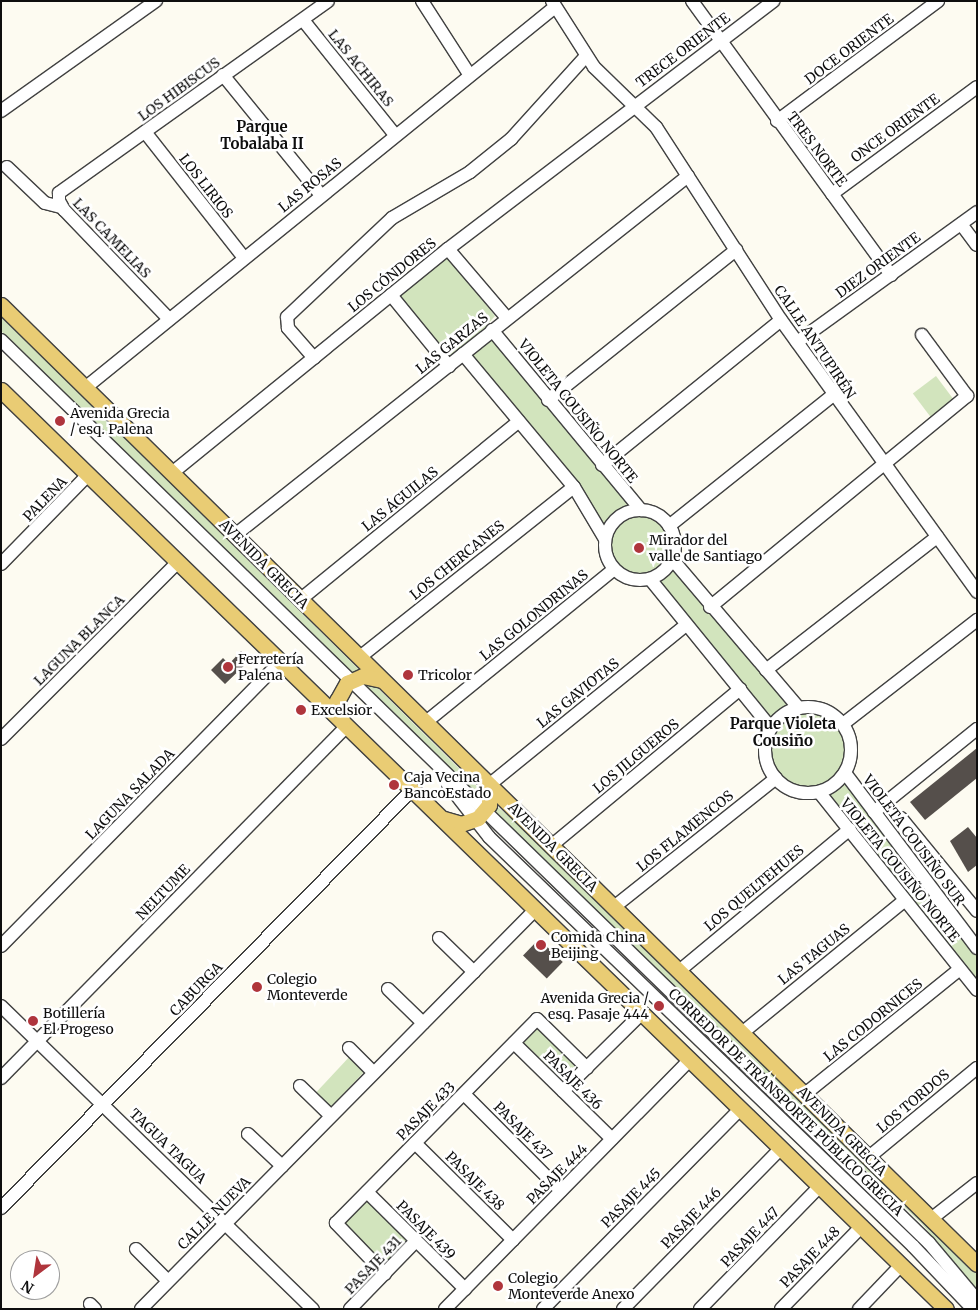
<!DOCTYPE html>
<meta charset="utf-8">
<style>
body{margin:0}
#map{position:relative;width:978px;height:1310px;overflow:hidden;background:#fdfbf1;font-family:Merriweather,serif}
div>[style]{position:absolute}
.green>*{inset:0;background:#d2e4bd;transform-origin:0 0}
.building>*{inset:0;background:#554f4b;transform-origin:0 0}
.roads{filter:drop-shadow(1px 0 #414141) drop-shadow(-1px 0 #414141) drop-shadow(0 1px #414141) drop-shadow(0 -1px #414141)}
.minor>*{height:12px;margin:-6px;padding:0 6px;transform-origin:6px;border-radius:6px;background:#fff}
.minor>.ring{margin:-6px;padding:0;box-sizing:content-box;background:none;border:12px solid #fff;border-radius:50%}
.major>*{height:15px;margin:-7.5px;padding:0 7.5px;transform-origin:7.5px;border-radius:7.5px;background:#e9cc74}
.dots>*{width:14px;height:14px;translate:-50% -50%;box-sizing:border-box;border:2px solid #fff;border-radius:50%}
span{translate:-50% -50%;white-space:nowrap;text-align:center;line-height:1.15;-webkit-text-stroke:5px #fff;paint-order:stroke}
.street-label{font-size:14px;color:#0e0e0e}
.poi-label{font-size:14px;color:#0e0e0e}
.left{translate:0 -50%;text-align:left}
.right{translate:-100% -50%;text-align:right}
.neighbourhood-label{font-size:15px;color:#0e0e0e;font-weight:700}
.frame{position:absolute;inset:0;border:2px solid #0e0e0e;pointer-events:none}
.north{position:absolute;left:10px;top:1250px;width:50px;height:50px;box-sizing:border-box;background:#fff;border:1px solid #9f9f9f;border-radius:50%;rotate:211deg;font-size:14px;font-weight:700;line-height:20px;text-align:center;color:#0e0e0e}
.north::after{content:'';display:block;margin:auto;width:18px;height:22px;background:#af353c;clip-path:polygon(50% 0,100% 100%,50% 72%,0 100%)}
</style>
<div id="map">
<div class="green">
<div style="clip-path:polygon(446px 253px,495px 316px,486px 326px,640px 515px,650px 516px,666px 528px,671px 548px,668px 558px,800px 712px,815px 712px,828px 717px,839px 727px,846px 741px,846px 756px,841px 771px,977px 948px,977px 986px,818px 787px,798px 787px,780px 776px,772px 762px,770px 746px,775px 730px,649px 575px,632px 575px,617px 566px,612px 559px,609px 540px,463px 348px,449px 357px,395px 296px)"></div>
<div style="clip-path:polygon(1px 316px,499px 808px,556px 855px,977px 1270px,977px 1292px,922px 1224px,510px 829px,1px 331px)"></div>
<div style="left:936px;top:376px;width:34px;height:29px;rotate:53deg"></div>
<div style="left:539px;top:1023px;width:62px;height:28px;rotate:46deg"></div>
<div style="left:352px;top:1054px;width:21px;height:53px;rotate:43deg"></div>
<div style="left:368px;top:1199px;width:59px;height:36px;rotate:46deg"></div>
</div>
<div class="building">
<div style="clip-path:polygon(241px 651px,250px 660px,225px 684px,211px 670px,223px 658px,229px 664px)"></div>
<div style="clip-path:polygon(977px 748px,977px 778px,925px 820px,910px 802px)"></div>
<div style="clip-path:polygon(968px 827px,977px 838px,977px 865px,968px 872px,950px 841px)"></div>
<div style="left:539px;top:939px;width:33px;height:23px;rotate:44deg"></div>
</div>
<div class="roads">
<div class="minor">
<div style="left:422px;top:1px;width:87px;rotate:57.2deg"></div>
<div style="left:552px;top:1px;width:78px;rotate:57.5deg"></div>
<div style="left:594px;top:67px;width:86px;rotate:44.1deg"></div>
<div style="left:656px;top:127px;width:230px;rotate:57.1deg"></div>
<div style="left:781px;top:320px;width:335px;rotate:54.2deg"></div>
<div style="left:692px;top:1px;width:339px;rotate:54deg"></div>
<div style="left:303px;top:20px;width:147px;rotate:51.3deg"></div>
<div style="left:223px;top:75px;width:155px;rotate:50.8deg"></div>
<div style="left:1px;top:111px;width:190px;rotate:-35.4deg"></div>
<div style="left:777px;top:121px;width:201px;rotate:-36.7deg"></div>
<div style="left:145px;top:132px;width:160px;rotate:51.8deg"></div>
<div style="left:7px;top:167px;width:52px;rotate:43.5deg"></div>
<div style="left:45px;top:203px;width:16px;rotate:14deg"></div>
<div style="left:832px;top:194px;width:180px;rotate:-36.4deg"></div>
<div style="left:961px;top:224px;width:26px;rotate:53deg"></div>
<div style="left:448px;top:249px;width:91px;rotate:49.5deg"></div>
<div style="left:391px;top:295px;width:92px;rotate:50.8deg"></div>
<div style="left:169px;top:319px;width:151px;rotate:-133.9deg"></div>
<div style="left:64px;top:210px;width:10px;rotate:-119deg"></div>
<div style="left:59px;top:201px;width:8px;rotate:-90deg"></div>
<div style="left:59px;top:193px;width:330px;rotate:-35.5deg"></div>
<div style="left:492px;top:330px;width:234px;rotate:50.4deg"></div>
<div style="left:1px;top:340px;width:1295px;rotate:44.22deg"></div>
<div style="left:929px;top:1243px;width:75px;rotate:49.9deg"></div>
<div style="left:797px;top:342px;width:222px;rotate:-35.8deg"></div>
<div style="left:463px;top:354px;width:173px;rotate:50.2deg"></div>
<div style="left:574px;top:487px;width:61px;rotate:59.2deg"></div>
<div style="left:314px;top:358px;width:40px;rotate:-131deg"></div>
<div style="left:288px;top:328px;width:11px;rotate:-95deg"></div>
<div style="left:287px;top:317px;width:144px;rotate:-43.3deg"></div>
<div style="left:392px;top:218px;width:91px;rotate:-30.5deg"></div>
<div style="left:470px;top:172px;width:53px;rotate:-38.8deg"></div>
<div style="left:511px;top:139px;width:112px;rotate:-47.9deg"></div>
<div style="left:85px;top:388px;width:605px;rotate:-39.03deg"></div>
<div style="left:548px;top:400px;width:241px;rotate:-38.6deg"></div>
<div style="left:602px;top:465px;width:230px;rotate:-39deg"></div>
<div style="left:172px;top:473px;width:355px;rotate:-39.1deg"></div>
<div style="left:448px;top:249px;width:409px;rotate:-37.3deg"></div>
<div class="ring" style="left:605px;top:510px;width:58px;height:58px"></div>
<div style="left:669px;top:526px;width:210px;rotate:-38.6deg"></div>
<div style="left:235px;top:535px;width:578px;rotate:-38.4deg"></div>
<div style="left:672px;top:559px;width:196px;rotate:49.6deg"></div>
<div style="left:1px;top:564px;width:124px;rotate:-45.7deg"></div>
<div style="left:650px;top:579px;width:192px;rotate:50.9deg"></div>
<div style="left:301px;top:599px;width:281px;rotate:-39.2deg"></div>
<div style="left:710px;top:607px;width:333px;rotate:-39.4deg"></div>
<div style="left:967px;top:396px;width:76px;rotate:-126.4deg"></div>
<div style="left:360px;top:657px;width:273px;rotate:-38.5deg"></div>
<div style="left:766px;top:670px;width:217px;rotate:-37.9deg"></div>
<div class="ring" style="left:765px;top:707px;width:74px;height:74px"></div>
<div style="left:426px;top:722px;width:242px;rotate:-39.1deg"></div>
<div style="left:843px;top:724px;width:170px;rotate:-37.8deg"></div>
<div style="left:1px;top:739px;width:250px;rotate:-45deg"></div>
<div style="left:845px;top:773px;width:219px;rotate:53deg"></div>
<div style="left:447px;top:783px;width:68px;rotate:52.1deg"></div>
<div style="left:489px;top:837px;width:589px;rotate:43.97deg"></div>
<div style="left:913px;top:1246px;width:87px;rotate:46.4deg"></div>
<div style="left:489px;top:785px;width:254px;rotate:-39.1deg"></div>
<div style="left:819px;top:792px;width:253px;rotate:51.4deg"></div>
<div style="left:874px;top:812px;width:132px;rotate:-38.9deg"></div>
<div style="left:901px;top:818px;width:120px;rotate:50.7deg"></div>
<div style="left:551px;top:846px;width:246px;rotate:-39.7deg"></div>
<div style="left:614px;top:907px;width:207px;rotate:-38.5deg"></div>
<div style="left:439px;top:938px;width:49px;rotate:44.2deg"></div>
<div style="left:1px;top:946px;width:398px;rotate:-45.5deg"></div>
<div style="left:679px;top:971px;width:222px;rotate:-39.7deg"></div>
<div style="left:388px;top:989px;width:49px;rotate:44.2deg"></div>
<div style="left:1px;top:1006px;width:435px;rotate:44.2deg"></div>
<div style="left:742px;top:1033px;width:210px;rotate:-39.2deg"></div>
<div style="left:514px;top:1043px;width:137px;rotate:44.4deg"></div>
<div style="left:349px;top:1048px;width:35px;rotate:45deg"></div>
<div style="left:1px;top:1078px;width:494px;rotate:-45.5deg"></div>
<div style="left:300px;top:1086px;width:43px;rotate:44.1deg"></div>
<div style="left:563px;top:1091px;width:111px;rotate:-44.6deg"></div>
<div style="left:464px;top:1094px;width:137px;rotate:45deg"></div>
<div style="left:805px;top:1094px;width:199px;rotate:-38.9deg"></div>
<div style="left:248px;top:1134px;width:47px;rotate:43.3deg"></div>
<div style="left:415px;top:1143px;width:138px;rotate:44.7deg"></div>
<div style="left:869px;top:1157px;width:140px;rotate:-39.5deg"></div>
<div style="left:367px;top:1192px;width:138px;rotate:44.7deg"></div>
<div style="left:1px;top:1208px;width:586px;rotate:-45.48deg"></div>
<div style="left:931px;top:1219px;width:58px;rotate:-38deg"></div>
<div style="left:136px;top:1249px;width:45px;rotate:45deg"></div>
<div style="left:385px;top:1274px;width:71px;rotate:-133.9deg"></div>
<div style="left:336px;top:1223px;width:286px;rotate:-45.4deg"></div>
<div style="left:537px;top:1019px;width:70px;rotate:44.4deg"></div>
<div style="left:90px;top:1304px;width:7px;rotate:45deg"></div>
<div style="left:141px;top:1309px;width:561px;rotate:-45.36deg"></div>
<div style="left:350px;top:1309px;width:95px;rotate:-45.9deg"></div>
<div style="left:445px;top:1309px;width:349px;rotate:-45.5deg"></div>
<div style="left:543px;top:1309px;width:281px;rotate:-45.4deg"></div>
<div style="left:623px;top:1309px;width:226px;rotate:-45.5deg"></div>
<div style="left:700px;top:1309px;width:172px;rotate:-45.7deg"></div>
<div style="left:781px;top:1309px;width:116px;rotate:-45.7deg"></div>
<div style="left:859px;top:1309px;width:61px;rotate:-46.3deg"></div>
</div>
<div class="major">
<div style="left:1px;top:305px;width:1368px;rotate:44.5deg"></div>
<div style="left:1px;top:390px;width:1318px;rotate:44.2deg"></div>
<div style="left:342px;top:721px;width:21px;rotate:-104deg"></div>
<div style="left:337px;top:701px;width:21px;rotate:-61deg"></div>
<div style="left:347px;top:683px;width:17px;rotate:-24deg"></div>
<div style="left:363px;top:676px;width:19px;rotate:12deg"></div>
<div style="left:444px;top:819px;width:18px;rotate:16deg"></div>
<div style="left:461px;top:824px;width:18px;rotate:-19deg"></div>
<div style="left:478px;top:818px;width:17px;rotate:-50deg"></div>
<div style="left:489px;top:805px;width:20px;rotate:-90deg"></div>
</div>
</div>
<div class="dots">
<div style="left:60px;top:421px;background:#af353c"></div>
<div style="left:639px;top:548px;background:#af353c"></div>
<div style="left:228px;top:667px;background:#af353c"></div>
<div style="left:408px;top:675px;background:#af353c"></div>
<div style="left:301px;top:710px;background:#af353c"></div>
<div style="left:394px;top:785px;background:#af353c"></div>
<div style="left:541px;top:945px;background:#af353c"></div>
<div style="left:257px;top:987px;background:#af353c"></div>
<div style="left:659px;top:1006px;background:#af353c"></div>
<div style="left:33px;top:1021px;background:#af353c"></div>
<div style="left:498px;top:1286px;background:#af353c"></div>
</div>
<div class="street-label">
<span style="left:849px;top:49px;rotate:-37deg">DOCE ORIENTE</span>
<span style="left:683px;top:50px;rotate:-37deg">TRECE ORIENTE</span>
<span style="left:361px;top:68px;rotate:51deg">LAS ACHIRAS</span>
<span style="left:179px;top:89px;rotate:-36deg">LOS HIBISCUS</span>
<span style="left:895px;top:128px;rotate:-36deg">ONCE ORIENTE</span>
<span style="left:817px;top:149px;rotate:53deg">TRES NORTE</span>
<span style="left:310px;top:185px;rotate:-39deg">LAS ROSAS</span>
<span style="left:206px;top:186px;rotate:52deg">LOS LIRIOS</span>
<span style="left:112px;top:238px;rotate:46deg">LAS CAMELIAS</span>
<span style="left:878px;top:265px;rotate:-36deg">DIEZ ORIENTE</span>
<span style="left:392px;top:275px;rotate:-39deg">LOS CÓNDORES</span>
<span style="left:815px;top:342px;rotate:56deg">CALLE ANTUPIRÉN</span>
<span style="left:452px;top:343px;rotate:-39deg">LAS GARZAS</span>
<span style="left:578px;top:411px;rotate:51deg">VIOLETA COUSIÑO NORTE</span>
<span style="left:45px;top:499px;rotate:-46deg">PALENA</span>
<span style="left:400px;top:499px;rotate:-39deg">LAS ÁGUILAS</span>
<span style="left:457px;top:560px;rotate:-39deg">LOS CHERCANES</span>
<span style="left:264px;top:564px;rotate:45deg">AVENIDA GRECIA</span>
<span style="left:534px;top:615px;rotate:-39deg">LAS GOLONDRINAS</span>
<span style="left:79px;top:640px;rotate:-45deg">LAGUNA BLANCA</span>
<span style="left:578px;top:693px;rotate:-39deg">LAS GAVIOTAS</span>
<span style="left:636px;top:756px;rotate:-40deg">LOS JILGUEROS</span>
<span style="left:130px;top:794px;rotate:-46deg">LAGUNA SALADA</span>
<span style="left:685px;top:831px;rotate:-39deg">LOS FLAMENCOS</span>
<span style="left:914px;top:840px;rotate:53deg">VIOLETA COUSIÑO SUR</span>
<span style="left:553px;top:847px;rotate:45deg">AVENIDA GRECIA</span>
<span style="left:900px;top:870px;rotate:51deg">VIOLETA COUSIÑO NORTE</span>
<span style="left:754px;top:888px;rotate:-40deg">LOS QUELTEHUES</span>
<span style="left:163px;top:892px;rotate:-46deg">NELTUME</span>
<span style="left:814px;top:954px;rotate:-39deg">LAS TAGUAS</span>
<span style="left:196px;top:989px;rotate:-46deg">CABURGA</span>
<span style="left:873px;top:1020px;rotate:-39deg">LAS CODORNICES</span>
<span style="left:573px;top:1080px;rotate:45deg">PASAJE 436</span>
<span style="left:913px;top:1101px;rotate:-40deg">LOS TORDOS</span>
<span style="left:786px;top:1102px;rotate:44deg">CORREDOR DE TRANSPORTE PÚBLICO GRECIA</span>
<span style="left:426px;top:1111px;rotate:-45deg">PASAJE 433</span>
<span style="left:523px;top:1131px;rotate:45deg">PASAJE 437</span>
<span style="left:842px;top:1131px;rotate:45deg">AVENIDA GRECIA</span>
<span style="left:168px;top:1146px;rotate:44deg">TAGUA TAGUA</span>
<span style="left:557px;top:1174px;rotate:-45deg">PASAJE 444</span>
<span style="left:475px;top:1181px;rotate:45deg">PASAJE 438</span>
<span style="left:631px;top:1198px;rotate:-45deg">PASAJE 445</span>
<span style="left:214px;top:1213px;rotate:-45deg">CALLE NUEVA</span>
<span style="left:691px;top:1218px;rotate:-46deg">PASAJE 446</span>
<span style="left:426px;top:1230px;rotate:45deg">PASAJE 439</span>
<span style="left:750px;top:1237px;rotate:-46deg">PASAJE 447</span>
<span style="left:810px;top:1257px;rotate:-46deg">PASAJE 448</span>
<span style="left:373px;top:1265px;rotate:-46deg">PASAJE 431</span>
</div>
<div class="poi-label">
<span class="left" style="left:70px;top:421px">Avenida Grecia<br>/ esq. Palena</span>
<span class="left" style="left:649px;top:548px">Mirador del<br>valle de Santiago</span>
<span class="left" style="left:238px;top:667px">Ferretería<br>Palena</span>
<span class="left" style="left:418px;top:675px">Tricolor</span>
<span class="left" style="left:311px;top:710px">Excelsior</span>
<span class="left" style="left:404px;top:785px">Caja Vecina<br>BancoEstado</span>
<span class="left" style="left:551px;top:945px">Comida China<br>Beijing</span>
<span class="left" style="left:267px;top:987px">Colegio<br>Monteverde</span>
<span class="right" style="left:649px;top:1006px">Avenida Grecia /<br>esq. Pasaje 444</span>
<span class="left" style="left:43px;top:1021px">Botillería<br>El Progeso</span>
<span class="left" style="left:508px;top:1286px">Colegio<br>Monteverde Anexo</span>
</div>
<div class="neighbourhood-label">
<span style="left:262px;top:135px">Parque<br>Tobalaba II</span>
<span style="left:783px;top:732px">Parque Violeta<br>Cousiño</span>
</div>
<div class="frame"></div>
<div class="north">N</div>
</div>
